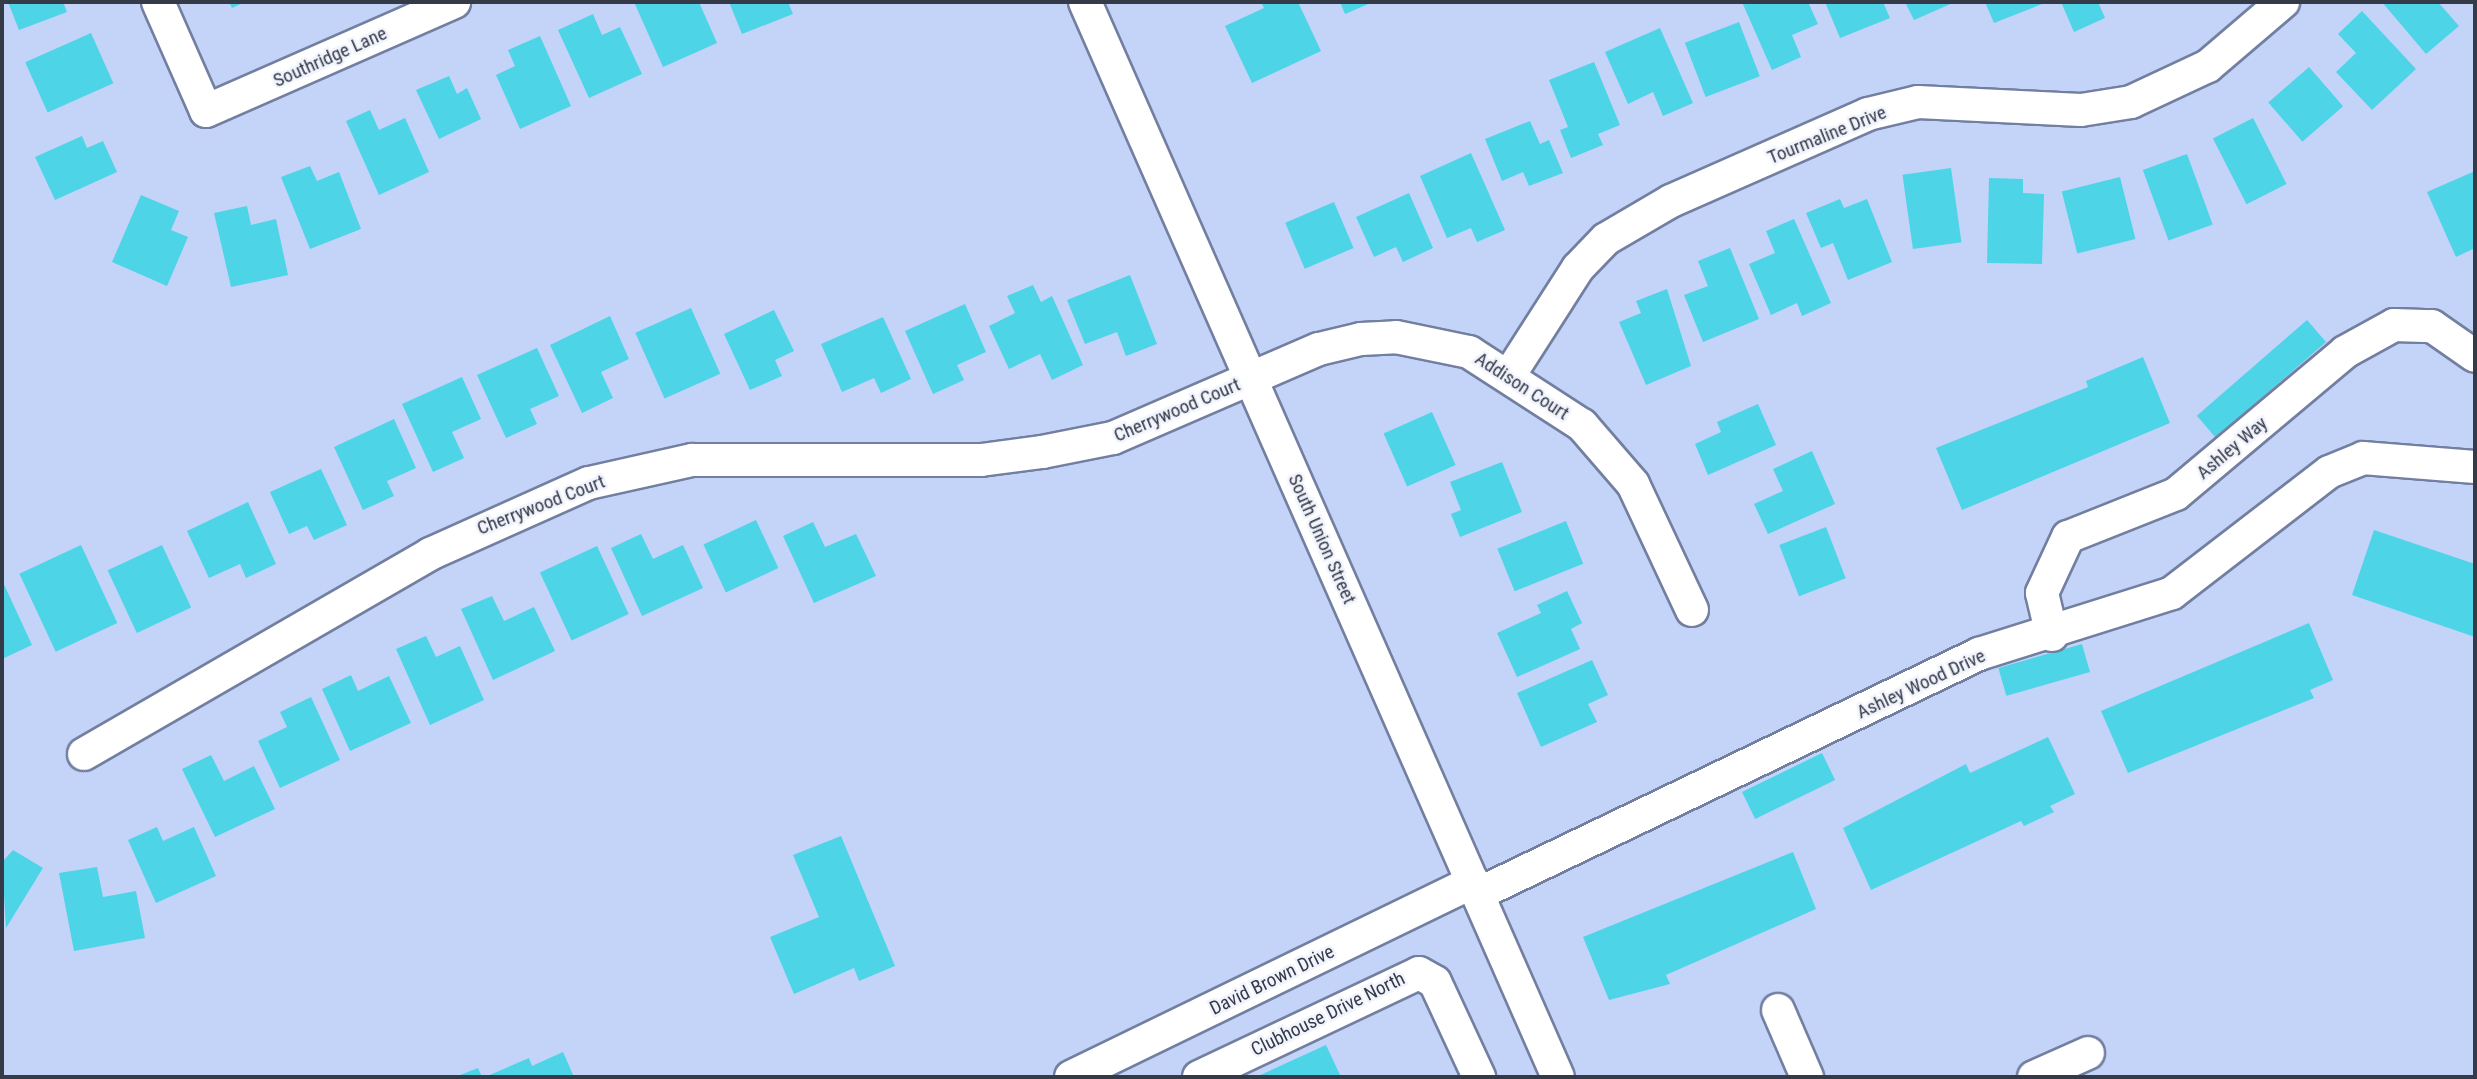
<!DOCTYPE html>
<style>
body{margin:0}
#map{position:relative;width:2477px;height:1079px;overflow:hidden;background:#c4d3f8;font-family:"Roboto Condensed",sans-serif}
div>[style]{position:absolute}
.building>*{inset:0;background:#4dd4e7;transform-origin:0 0}
.roads{filter:drop-shadow(2px 0 #727fa0) drop-shadow(-2px 0 #727fa0) drop-shadow(0 2px #727fa0) drop-shadow(0 -2px #727fa0)}
.minor>*{height:32px;margin:-16px;padding:0 16px;transform-origin:16px;border-radius:16px;background:#fff}
span{translate:-50% -50%;white-space:nowrap;text-align:center;line-height:1.15;-webkit-text-stroke:5px #f1f4fc;paint-order:stroke}
.street-label{font-size:19px;color:#353a49}
.frame{position:absolute;inset:0;border:4px solid #353a49;pointer-events:none}
</style>
<div id="map">
<div class="building">
<div style="clip-path:polygon(8px 2px,63px 2px,67px 12px,19px 30px)"></div>
<div style="clip-path:polygon(229px 2px,245px 2px,232px 8px)"></div>
<div style="clip-path:polygon(634px 2px,699px 2px,717px 43px,663px 67px)"></div>
<div style="clip-path:polygon(729px 2px,788px 2px,793px 14px,742px 34px)"></div>
<div style="clip-path:polygon(1261px 2px,1298px 2px,1321px 51px,1252px 83px,1225px 26px,1264px 8px)"></div>
<div style="clip-path:polygon(1340px 2px,1373px 2px,1345px 14px)"></div>
<div style="clip-path:polygon(1742px 2px,1808px 2px,1818px 24px,1792px 35px,1801px 57px,1772px 70px)"></div>
<div style="clip-path:polygon(1825px 2px,1883px 2px,1890px 18px,1840px 38px)"></div>
<div style="clip-path:polygon(1905px 2px,1955px 2px,1914px 20px)"></div>
<div style="clip-path:polygon(1985px 2px,2047px 2px,1994px 23px)"></div>
<div style="clip-path:polygon(2061px 2px,2098px 2px,2105px 18px,2074px 32px)"></div>
<div style="clip-path:polygon(2382px 2px,2438px 2px,2459px 26px,2426px 54px)"></div>
<div style="clip-path:polygon(2362px 11px,2416px 69px,2372px 110px,2336px 72px,2356px 53px,2338px 34px)"></div>
<div style="clip-path:polygon(593px 14px,602px 35px,620px 27px,642px 74px,589px 98px,558px 30px)"></div>
<div style="left:1739px;top:22px;width:58px;height:58px;rotate:69deg"></div>
<div style="clip-path:polygon(1660px 28px,1693px 103px,1663px 116px,1653px 92px,1628px 104px,1605px 52px)"></div>
<div style="left:91px;top:33px;width:55px;height:72px;rotate:66deg"></div>
<div style="clip-path:polygon(540px 36px,571px 106px,520px 129px,496px 75px,515px 66px,508px 50px)"></div>
<div style="clip-path:polygon(1594px 62px,1620px 125px,1598px 134px,1603px 145px,1571px 158px,1560px 130px,1568px 127px,1549px 80px)"></div>
<div style="left:2309px;top:67px;width:52px;height:54px;rotate:49deg"></div>
<div style="clip-path:polygon(449px 76px,457px 94px,467px 88px,481px 119px,439px 139px,416px 90px)"></div>
<div style="clip-path:polygon(370px 110px,379px 130px,405px 118px,429px 172px,379px 195px,346px 121px)"></div>
<div style="left:2253px;top:118px;width:74px;height:45px;rotate:63deg"></div>
<div style="clip-path:polygon(1530px 121px,1540px 144px,1549px 140px,1563px 173px,1529px 186px,1523px 172px,1502px 181px,1485px 139px)"></div>
<div style="clip-path:polygon(82px 136px,87px 148px,103px 141px,117px 172px,55px 200px,35px 157px)"></div>
<div style="clip-path:polygon(1471px 153px,1505px 230px,1477px 242px,1471px 228px,1447px 238px,1420px 176px)"></div>
<div style="left:2187px;top:154px;width:75px;height:47px;rotate:70deg"></div>
<div style="clip-path:polygon(310px 166px,317px 181px,339px 172px,361px 229px,310px 249px,281px 177px)"></div>
<div style="left:1951px;top:168px;width:75px;height:49px;rotate:82deg"></div>
<div style="clip-path:polygon(2475px 171px,2475px 248px,2456px 257px,2427px 192px)"></div>
<div style="left:2120px;top:177px;width:64px;height:60px;rotate:76deg"></div>
<div style="clip-path:polygon(1989px 178px,2023px 179px,2023px 193px,2044px 194px,2042px 264px,1987px 263px)"></div>
<div style="clip-path:polygon(1409px 193px,1433px 248px,1403px 262px,1396px 247px,1374px 257px,1356px 217px)"></div>
<div style="clip-path:polygon(141px 195px,179px 211px,171px 230px,188px 237px,167px 286px,112px 262px)"></div>
<div style="clip-path:polygon(1840px 199px,1844px 208px,1867px 199px,1892px 262px,1848px 280px,1833px 243px,1821px 248px,1806px 213px)"></div>
<div style="left:1334px;top:202px;width:50px;height:53px;rotate:67deg"></div>
<div style="clip-path:polygon(247px 206px,251px 225px,276px 219px,288px 275px,231px 287px,214px 213px)"></div>
<div style="clip-path:polygon(1794px 219px,1831px 303px,1802px 316px,1797px 303px,1771px 315px,1749px 264px,1775px 253px,1766px 231px)"></div>
<div style="clip-path:polygon(1730px 248px,1759px 319px,1703px 342px,1684px 295px,1708px 286px,1698px 261px)"></div>
<div style="clip-path:polygon(1130px 275px,1157px 344px,1126px 356px,1117px 332px,1085px 344px,1067px 300px)"></div>
<div style="clip-path:polygon(1033px 285px,1041px 302px,1052px 296px,1083px 365px,1052px 380px,1040px 354px,1009px 369px,989px 326px,1015px 313px,1007px 296px)"></div>
<div style="clip-path:polygon(1667px 289px,1691px 366px,1646px 385px,1619px 322px,1641px 313px,1636px 301px)"></div>
<div style="clip-path:polygon(965px 304px,986px 352px,957px 365px,964px 380px,933px 394px,905px 331px)"></div>
<div style="left:691px;top:308px;width:72px;height:61px;rotate:66deg"></div>
<div style="clip-path:polygon(774px 310px,794px 351px,775px 360px,782px 376px,750px 390px,724px 334px)"></div>
<div style="clip-path:polygon(610px 316px,629px 359px,601px 372px,613px 398px,582px 413px,550px 345px)"></div>
<div style="clip-path:polygon(883px 317px,911px 379px,881px 393px,874px 378px,842px 392px,821px 344px)"></div>
<div style="left:2307px;top:320px;width:29px;height:146px;rotate:49deg"></div>
<div style="clip-path:polygon(537px 348px,559px 396px,530px 409px,537px 424px,506px 438px,477px 375px)"></div>
<div style="clip-path:polygon(2143px 357px,2170px 423px,1962px 510px,1936px 448px,2088px 387px,2086px 381px)"></div>
<div style="clip-path:polygon(462px 377px,481px 419px,452px 432px,464px 458px,433px 472px,402px 404px)"></div>
<div style="clip-path:polygon(1758px 404px,1776px 445px,1708px 475px,1695px 444px,1721px 432px,1717px 422px)"></div>
<div style="left:1432px;top:412px;width:58px;height:53px;rotate:66deg"></div>
<div style="clip-path:polygon(394px 419px,416px 468px,387px 481px,394px 496px,363px 510px,334px 447px)"></div>
<div style="clip-path:polygon(1812px 451px,1835px 504px,1768px 534px,1754px 504px,1783px 491px,1773px 469px)"></div>
<div style="clip-path:polygon(1502px 462px,1522px 512px,1460px 537px,1451px 514px,1461px 510px,1450px 482px)"></div>
<div style="clip-path:polygon(321px 469px,347px 525px,314px 540px,307px 526px,289px 534px,270px 492px)"></div>
<div style="clip-path:polygon(248px 502px,276px 564px,246px 578px,240px 564px,209px 578px,187px 531px)"></div>
<div style="left:756px;top:520px;width:53px;height:58px;rotate:65deg"></div>
<div style="left:1566px;top:521px;width:46px;height:74px;rotate:68deg"></div>
<div style="clip-path:polygon(813px 522px,825px 547px,856px 534px,876px 576px,814px 603px,783px 536px)"></div>
<div style="left:1826px;top:527px;width:55px;height:50px;rotate:69deg"></div>
<div style="clip-path:polygon(2374px 530px,2475px 564px,2475px 637px,2352px 595px)"></div>
<div style="clip-path:polygon(641px 534px,653px 559px,683px 545px,703px 588px,642px 616px,611px 548px)"></div>
<div style="left:81px;top:545px;width:86px;height:68px;rotate:65deg"></div>
<div style="left:162px;top:545px;width:69px;height:60px;rotate:65deg"></div>
<div style="left:597px;top:546px;width:75px;height:63px;rotate:65deg"></div>
<div style="clip-path:polygon(2px 580px,32px 645px,2px 659px)"></div>
<div style="clip-path:polygon(1567px 591px,1582px 623px,1571px 629px,1580px 649px,1517px 677px,1497px 633px,1541px 613px,1537px 605px)"></div>
<div style="clip-path:polygon(492px 596px,504px 621px,534px 607px,555px 651px,493px 680px,461px 609px)"></div>
<div style="clip-path:polygon(2309px 623px,2333px 680px,2310px 690px,2314px 698px,2128px 773px,2101px 711px)"></div>
<div style="clip-path:polygon(426px 636px,436px 657px,460px 646px,484px 700px,430px 725px,396px 649px)"></div>
<div style="left:2082px;top:644px;width:29px;height:87px;rotate:74deg"></div>
<div style="clip-path:polygon(1592px 660px,1608px 695px,1588px 704px,1597px 722px,1541px 747px,1517px 693px)"></div>
<div style="clip-path:polygon(351px 675px,358px 691px,389px 676px,411px 723px,350px 751px,322px 689px)"></div>
<div style="clip-path:polygon(311px 697px,340px 760px,280px 788px,258px 741px,287px 727px,280px 712px)"></div>
<div style="clip-path:polygon(2048px 737px,2075px 794px,2050px 806px,2054px 812px,2024px 826px,2021px 821px,1871px 890px,1843px 828px,1966px 764px,1970px 773px)"></div>
<div style="left:1822px;top:753px;width:30px;height:89px;rotate:64deg"></div>
<div style="clip-path:polygon(211px 755px,224px 781px,254px 766px,275px 809px,215px 837px,182px 769px)"></div>
<div style="clip-path:polygon(157px 827px,163px 841px,194px 827px,216px 876px,156px 903px,128px 840px)"></div>
<div style="clip-path:polygon(841px 836px,895px 966px,859px 981px,854px 968px,794px 994px,770px 937px,819px 917px,793px 855px)"></div>
<div style="clip-path:polygon(13px 850px,43px 868px,6px 928px,2px 862px)"></div>
<div style="clip-path:polygon(1793px 852px,1816px 909px,1666px 975px,1670px 984px,1609px 1000px,1583px 937px)"></div>
<div style="clip-path:polygon(97px 867px,103px 897px,136px 891px,145px 938px,74px 951px,59px 873px)"></div>
<div style="clip-path:polygon(1326px 1045px,1341px 1077px,1256px 1077px)"></div>
<div style="clip-path:polygon(563px 1052px,574px 1077px,485px 1077px,529px 1058px,532px 1066px)"></div>
<div style="clip-path:polygon(478px 1068px,482px 1077px,455px 1077px)"></div>
</div>
<div class="roads">
<div class="minor">
<div style="left:158px;top:2px;width:119px;rotate:66.2deg"></div>
<div style="left:206px;top:111px;width:271px;rotate:-23.7deg"></div>
<div style="left:1085px;top:2px;width:1174px;rotate:66.25deg"></div>
<div style="left:1510px;top:374px;width:126px;rotate:-57.3deg"></div>
<div style="left:1578px;top:268px;width:40px;rotate:-46deg"></div>
<div style="left:1606px;top:239px;width:75px;rotate:-30.3deg"></div>
<div style="left:1671px;top:201px;width:215px;rotate:-23.8deg"></div>
<div style="left:1868px;top:114px;width:51px;rotate:-13.5deg"></div>
<div style="left:1918px;top:102px;width:163px;rotate:2.8deg"></div>
<div style="left:2081px;top:110px;width:51px;rotate:-9.1deg"></div>
<div style="left:2131px;top:102px;width:85px;rotate:-25.1deg"></div>
<div style="left:2208px;top:66px;width:99px;rotate:-40.5deg"></div>
<div style="left:2052px;top:635px;width:43px;rotate:-103.4deg"></div>
<div style="left:2042px;top:593px;width:62px;rotate:-65.1deg"></div>
<div style="left:2068px;top:537px;width:116px;rotate:-21.7deg"></div>
<div style="left:2176px;top:494px;width:221px;rotate:-40deg"></div>
<div style="left:2345px;top:352px;width:56px;rotate:-28.9deg"></div>
<div style="left:2394px;top:325px;width:38px;rotate:2deg"></div>
<div style="left:2432px;top:326px;width:52px;rotate:34.9deg"></div>
<div style="left:84px;top:754px;width:400px;rotate:-30deg"></div>
<div style="left:430px;top:554px;width:174px;rotate:-24.1deg"></div>
<div style="left:589px;top:483px;width:106px;rotate:-12.6deg"></div>
<div style="left:692px;top:460px;width:289px"></div>
<div style="left:981px;top:460px;width:62px;rotate:-7.5deg"></div>
<div style="left:1042px;top:452px;width:72px;rotate:-11.2deg"></div>
<div style="left:1113px;top:438px;width:224px;rotate:-23.4deg"></div>
<div style="left:1319px;top:349px;width:43px;rotate:-13.4deg"></div>
<div style="left:1361px;top:339px;width:35px;rotate:-3deg"></div>
<div style="left:1396px;top:337px;width:75px;rotate:11.6deg"></div>
<div style="left:1469px;top:352px;width:135px;rotate:32.9deg"></div>
<div style="left:1582px;top:425px;width:78px;rotate:49.2deg"></div>
<div style="left:1633px;top:484px;width:139px;rotate:64.9deg"></div>
<div style="left:1478px;top:894px;width:556px;rotate:-25.6deg"></div>
<div style="left:1979px;top:654px;width:202px;rotate:-17.5deg"></div>
<div style="left:2172px;top:593px;width:198px;rotate:-37.6deg"></div>
<div style="left:2329px;top:472px;width:37px;rotate:-22deg"></div>
<div style="left:2363px;top:458px;width:112px;rotate:4.6deg"></div>
<div style="left:1778px;top:1010px;width:73px;rotate:66.6deg"></div>
<div style="left:1071px;top:1077px;width:447px;rotate:-25.9deg"></div>
<div style="left:1199px;top:1077px;width:243px;rotate:-25.3deg"></div>
<div style="left:1419px;top:973px;width:18px;rotate:29deg"></div>
<div style="left:1435px;top:982px;width:105px;rotate:65.1deg"></div>
<div style="left:2034px;top:1077px;width:59px;rotate:-24deg"></div>
</div>
</div>
<div class="street-label">
<span style="left:330px;top:57px;rotate:-24deg">Southridge Lane</span>
<span style="left:1827px;top:135px;rotate:-22deg">Tourmaline Drive</span>
<span style="left:1522px;top:386px;rotate:33deg">Addison Court</span>
<span style="left:1177px;top:410px;rotate:-23deg">Cherrywood Court</span>
<span style="left:2232px;top:448px;rotate:-40deg">Ashley Way</span>
<span style="left:541px;top:505px;rotate:-21deg">Cherrywood Court</span>
<span style="left:1322px;top:539px;rotate:66deg">South Union Street</span>
<span style="left:1921px;top:684px;rotate:-25deg">Ashley Wood Drive</span>
<span style="left:1272px;top:980px;rotate:-26deg">David Brown Drive</span>
<span style="left:1328px;top:1014px;rotate:-26deg">Clubhouse Drive North</span>
</div>
<div class="frame"></div>
</div>
